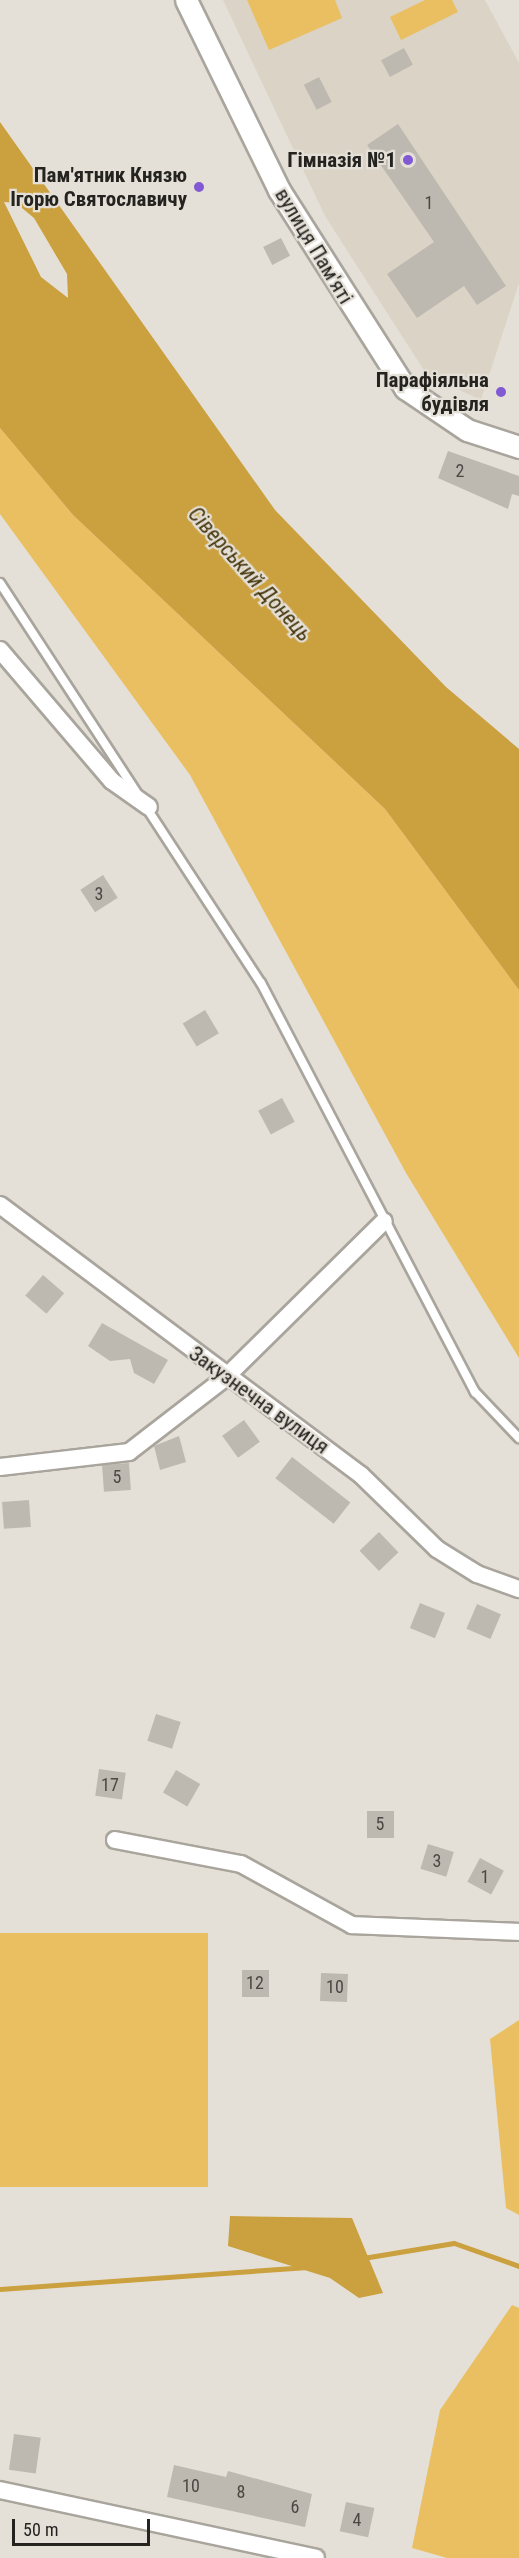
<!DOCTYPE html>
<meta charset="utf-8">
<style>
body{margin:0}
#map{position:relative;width:519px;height:2558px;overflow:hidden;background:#e4e0d7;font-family:"Roboto Condensed",sans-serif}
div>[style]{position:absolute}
.built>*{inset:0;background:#dbd3c5}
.green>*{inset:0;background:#eabf61;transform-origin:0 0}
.water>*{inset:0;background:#cba03e}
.stream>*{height:5px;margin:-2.5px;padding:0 2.5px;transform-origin:2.5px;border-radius:2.5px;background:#cba03e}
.building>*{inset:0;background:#bdb9b1;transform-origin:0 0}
.roads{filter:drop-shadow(2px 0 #a9a59d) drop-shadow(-2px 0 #a9a59d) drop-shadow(0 2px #a9a59d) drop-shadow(0 -2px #a9a59d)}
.service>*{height:8px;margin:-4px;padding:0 4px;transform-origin:4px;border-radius:4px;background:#fff}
.minor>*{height:16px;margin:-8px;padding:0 8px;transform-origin:8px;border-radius:8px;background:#fff}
.tertiary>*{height:21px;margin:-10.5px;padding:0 10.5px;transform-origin:10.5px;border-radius:10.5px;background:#fff}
.dots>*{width:16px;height:16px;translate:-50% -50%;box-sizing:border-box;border:3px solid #e4e0d7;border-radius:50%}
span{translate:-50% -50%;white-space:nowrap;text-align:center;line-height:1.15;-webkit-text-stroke:4.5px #e4e0d7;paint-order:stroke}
.number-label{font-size:18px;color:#4b4844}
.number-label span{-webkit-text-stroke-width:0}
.poi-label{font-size:21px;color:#252320;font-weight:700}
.right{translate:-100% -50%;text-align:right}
.street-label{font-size:21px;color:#252320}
.water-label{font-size:22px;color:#47360c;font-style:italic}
.scale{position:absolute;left:12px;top:2519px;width:138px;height:27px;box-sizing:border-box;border:3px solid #252320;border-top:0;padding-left:8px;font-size:18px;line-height:21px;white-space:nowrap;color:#252320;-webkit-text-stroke:4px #e4e0d7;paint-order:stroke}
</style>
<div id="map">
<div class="built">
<div style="clip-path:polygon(223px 0,485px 0,519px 63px,519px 283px,481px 400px,427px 375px,325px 216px)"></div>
</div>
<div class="green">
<div style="clip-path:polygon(247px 0,335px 0,342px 18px,269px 50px)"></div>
<div style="clip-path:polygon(425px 0,452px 0,458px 12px,401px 40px,390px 17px)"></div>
<div style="clip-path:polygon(0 428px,73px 515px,385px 809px,519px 990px,519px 1358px,406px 1173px,190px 775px,0 514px)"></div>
<div style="left:208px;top:1933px;width:254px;height:208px;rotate:90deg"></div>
<div style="clip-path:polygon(519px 2020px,519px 2215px,506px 2208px,490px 2039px)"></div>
<div style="clip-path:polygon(512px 2305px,519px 2308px,519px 2558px,447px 2558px,412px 2548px,440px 2410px)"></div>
</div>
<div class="water">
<div style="clip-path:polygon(evenodd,0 122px,275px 510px,446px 687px,519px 749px,519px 990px,385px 809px,73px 515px,0 428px,0 122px,4px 202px,16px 203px,34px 218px,67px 274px,68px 298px,41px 277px,4px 202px)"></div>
<div style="clip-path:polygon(230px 2216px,352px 2218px,383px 2293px,359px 2298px,330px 2278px,228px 2246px)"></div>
</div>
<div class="stream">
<div style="left:363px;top:2258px;width:92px;rotate:-9.4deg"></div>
<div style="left:454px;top:2243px;width:69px;rotate:19.5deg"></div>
<div style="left:0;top:2289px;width:305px;rotate:-4.1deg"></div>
</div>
<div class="building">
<div style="left:404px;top:48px;width:19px;height:26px;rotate:62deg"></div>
<div style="left:319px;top:77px;width:28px;height:17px;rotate:63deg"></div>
<div style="clip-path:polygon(398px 124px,506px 286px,477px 305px,464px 286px,417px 318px,387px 274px,434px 242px,367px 145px)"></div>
<div style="left:281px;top:238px;width:20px;height:20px;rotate:63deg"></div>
<div style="clip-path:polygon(448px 451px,519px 476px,519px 496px,512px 494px,508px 509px,438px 478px)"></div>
<div style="left:103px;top:875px;width:27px;height:27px;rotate:57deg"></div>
<div style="left:205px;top:1010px;width:27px;height:26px;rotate:59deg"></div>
<div style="left:282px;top:1098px;width:27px;height:27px;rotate:62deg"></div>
<div style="left:43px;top:1275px;width:28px;height:27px;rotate:41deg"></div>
<div style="clip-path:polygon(102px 1323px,168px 1360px,154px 1384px,134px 1373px,130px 1359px,110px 1361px,88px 1346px)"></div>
<div style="left:244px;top:1420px;width:27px;height:27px;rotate:54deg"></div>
<div style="clip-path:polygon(179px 1436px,186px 1462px,160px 1470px,154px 1446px)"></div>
<div style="left:292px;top:1457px;width:74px;height:27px;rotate:38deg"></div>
<div style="left:129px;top:1463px;width:27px;height:27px;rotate:86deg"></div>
<div style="left:29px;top:1500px;width:27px;height:27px;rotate:86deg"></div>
<div style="left:379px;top:1532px;width:28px;height:27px;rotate:46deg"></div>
<div style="left:420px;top:1603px;width:27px;height:27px;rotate:22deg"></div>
<div style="left:477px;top:1604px;width:26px;height:27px;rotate:23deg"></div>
<div style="left:156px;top:1714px;width:26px;height:28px;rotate:18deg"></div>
<div style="left:99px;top:1769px;width:27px;height:27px;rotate:8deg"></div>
<div style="left:176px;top:1770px;width:28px;height:26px;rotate:30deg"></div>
<div style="left:367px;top:1811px;width:27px;height:27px"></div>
<div style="left:428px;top:1844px;width:27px;height:26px;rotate:17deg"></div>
<div style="left:480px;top:1858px;width:27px;height:27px;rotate:28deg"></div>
<div style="left:242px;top:1970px;width:27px;height:27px"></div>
<div style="left:321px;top:1973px;width:27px;height:28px;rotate:2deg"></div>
<div style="left:14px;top:2434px;width:27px;height:36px;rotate:8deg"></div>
<div style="clip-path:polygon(174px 2465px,226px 2477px,228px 2471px,312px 2494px,305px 2527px,167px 2497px)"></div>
<div style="left:346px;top:2502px;width:29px;height:30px;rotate:12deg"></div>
</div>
<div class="roads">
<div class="service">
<div style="left:0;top:583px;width:478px;rotate:56.9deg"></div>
<div style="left:261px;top:983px;width:462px;rotate:62.4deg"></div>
<div style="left:475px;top:1392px;width:64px;rotate:46.3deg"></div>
</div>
<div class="minor">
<div style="left:0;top:650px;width:172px;rotate:49.5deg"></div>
<div style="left:112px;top:781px;width:45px;rotate:35.1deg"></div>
<div style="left:0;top:1205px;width:451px;rotate:36.8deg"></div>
<div style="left:361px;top:1475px;width:106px;rotate:44.2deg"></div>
<div style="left:437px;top:1549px;width:47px;rotate:32deg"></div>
<div style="left:477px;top:1574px;width:45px;rotate:19.7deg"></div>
<div style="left:0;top:1467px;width:130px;rotate:-6.6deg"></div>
<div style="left:129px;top:1452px;width:121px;rotate:-37.6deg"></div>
<div style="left:225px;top:1378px;width:223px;rotate:-44.6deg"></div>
<div style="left:115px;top:1840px;width:128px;rotate:10.8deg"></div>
<div style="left:241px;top:1864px;width:127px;rotate:28.8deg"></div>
<div style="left:352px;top:1925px;width:167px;rotate:2.4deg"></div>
<div style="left:0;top:2490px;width:323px;rotate:12.1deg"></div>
</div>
<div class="tertiary">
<div style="left:186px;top:0;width:212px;rotate:63.9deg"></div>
<div style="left:279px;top:190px;width:235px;rotate:57.5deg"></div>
<div style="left:405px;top:388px;width:75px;rotate:34.1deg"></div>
<div style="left:467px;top:430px;width:55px;rotate:18.1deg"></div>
</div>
</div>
<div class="dots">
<div style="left:408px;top:160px;background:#8159d3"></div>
<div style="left:199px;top:187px;background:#8159d3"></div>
<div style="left:501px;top:392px;background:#8159d3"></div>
</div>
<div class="number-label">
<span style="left:429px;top:203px">1</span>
<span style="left:460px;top:471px">2</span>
<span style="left:99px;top:894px">3</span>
<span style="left:117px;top:1477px">5</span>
<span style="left:110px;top:1785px">17</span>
<span style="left:380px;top:1824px">5</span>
<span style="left:437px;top:1861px">3</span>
<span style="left:485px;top:1877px">1</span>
<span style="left:255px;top:1983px">12</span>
<span style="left:335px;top:1987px">10</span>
<span style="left:191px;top:2486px">10</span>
<span style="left:241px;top:2492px">8</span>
<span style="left:295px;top:2507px">6</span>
<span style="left:357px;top:2520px">4</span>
</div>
<div class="poi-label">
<span class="right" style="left:396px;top:160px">Гімназія №1</span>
<span class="right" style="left:187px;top:187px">Пам'ятник Князю<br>Ігорю Святославичу</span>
<span class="right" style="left:489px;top:392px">Парафіяльна<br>будівля</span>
</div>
<div class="street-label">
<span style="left:314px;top:246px;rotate:59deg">вулиця Пам'яті</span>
<span style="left:259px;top:1400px;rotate:36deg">Закузнечна вулиця</span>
</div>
<div class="water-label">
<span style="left:250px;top:574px;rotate:48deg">Сіверський Донець</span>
</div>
<div class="scale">50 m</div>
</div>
